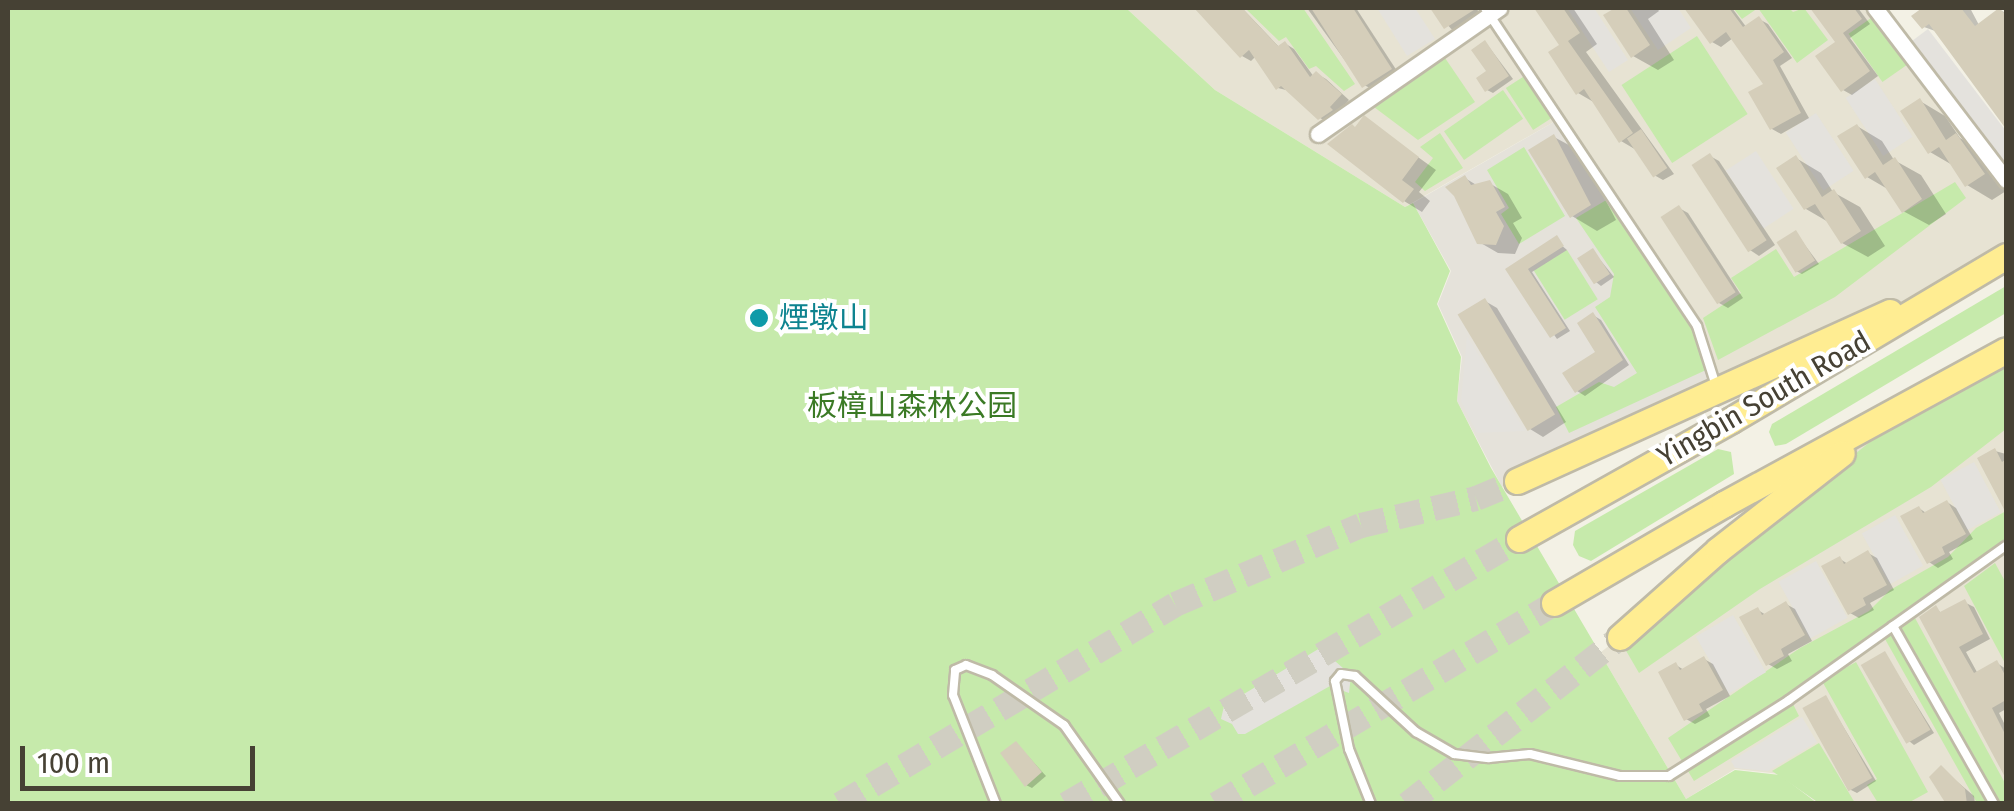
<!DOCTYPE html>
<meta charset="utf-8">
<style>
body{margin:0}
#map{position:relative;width:2014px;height:811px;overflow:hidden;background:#f3f1e5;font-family:"Fira Sans Condensed","Noto Sans SC",sans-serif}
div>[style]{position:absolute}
.residential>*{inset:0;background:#e7e3d3}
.industrial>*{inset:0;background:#e5e2da}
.green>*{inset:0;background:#c6eaab;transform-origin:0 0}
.parking>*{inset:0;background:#e4e2dd;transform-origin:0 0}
.shadow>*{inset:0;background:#0003}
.building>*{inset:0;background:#d5ceba;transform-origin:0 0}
.primary-tunnel>*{height:25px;margin-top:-12.5px;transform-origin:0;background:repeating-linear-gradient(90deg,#d0cec2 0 25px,transparent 0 37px)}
.roads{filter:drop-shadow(2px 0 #bfbaa7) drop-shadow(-2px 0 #bfbaa7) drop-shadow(0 2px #bfbaa7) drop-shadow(0 -2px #bfbaa7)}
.lane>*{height:8px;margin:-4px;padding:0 4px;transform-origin:4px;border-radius:4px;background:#fff}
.street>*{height:15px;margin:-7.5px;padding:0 7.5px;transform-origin:7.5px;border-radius:7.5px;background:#fff}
.primary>*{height:25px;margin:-12.5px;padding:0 12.5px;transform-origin:12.5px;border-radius:12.5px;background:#ffed92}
.dots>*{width:28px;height:28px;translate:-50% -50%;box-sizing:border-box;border:5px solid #fff;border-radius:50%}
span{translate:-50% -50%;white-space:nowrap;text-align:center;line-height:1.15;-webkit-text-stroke:8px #fff;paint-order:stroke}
.culture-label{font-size:30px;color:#0d838f}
.left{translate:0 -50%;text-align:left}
.street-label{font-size:30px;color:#464134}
.park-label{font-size:30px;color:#3b7a25}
.frame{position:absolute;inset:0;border:10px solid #464134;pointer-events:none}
.scale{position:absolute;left:20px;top:746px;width:235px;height:45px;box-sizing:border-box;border:5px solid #464134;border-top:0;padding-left:12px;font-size:30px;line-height:35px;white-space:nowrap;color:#464134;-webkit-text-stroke:8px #fff;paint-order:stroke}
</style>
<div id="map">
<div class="residential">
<div style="clip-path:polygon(1126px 8px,1874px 8px,2006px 182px,2006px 255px,1718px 391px,1559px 119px,1405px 207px,1215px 90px)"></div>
<div style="clip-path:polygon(2006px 350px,2006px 803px,1818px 803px,1780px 774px,1735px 769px,1686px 799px,1600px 653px,1898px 411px)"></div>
</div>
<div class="industrial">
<div style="clip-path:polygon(1559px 119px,1697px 326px,1717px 391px,1502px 487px,1457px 401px,1462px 357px,1438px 304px,1451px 271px,1413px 203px)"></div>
</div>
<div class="green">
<div style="clip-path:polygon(8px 8px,1126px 8px,1215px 90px,1405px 207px,1413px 203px,1450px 271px,1437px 304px,1461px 357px,1457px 401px,1491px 468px,1686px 799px,1735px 770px,1780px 775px,1817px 803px,8px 803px)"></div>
<div style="clip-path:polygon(1245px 8px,1303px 8px,1355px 84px,1344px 91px,1316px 66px,1309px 69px,1286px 37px,1279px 41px)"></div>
<div style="clip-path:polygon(1733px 8px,1789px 8px,1793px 12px,1804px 8px,1828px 40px,1797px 63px,1758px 8px,1742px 19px)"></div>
<div style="left:1874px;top:16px;width:59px;height:31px;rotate:55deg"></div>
<div style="left:1697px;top:36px;width:93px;height:90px;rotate:57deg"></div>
<div style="clip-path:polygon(1443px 55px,1475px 102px,1418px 140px,1370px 104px)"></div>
<div style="left:1526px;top:75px;width:50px;height:24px;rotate:57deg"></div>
<div style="left:1503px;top:90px;width:35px;height:72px;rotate:55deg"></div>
<div style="clip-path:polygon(1440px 133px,1463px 168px,1425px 191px,1415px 182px,1433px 158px,1420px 147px)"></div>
<div style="clip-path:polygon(1524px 147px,1565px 216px,1519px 244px,1501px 214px,1509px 208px,1487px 170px)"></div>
<div style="clip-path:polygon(1955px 182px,1966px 198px,1835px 297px,1718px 360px,1703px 318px,1741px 293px,1731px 278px,1776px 249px,1794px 277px)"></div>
<div style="clip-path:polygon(1608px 199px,1694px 328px,1706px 370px,1569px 433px,1556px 407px,1599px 382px,1614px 387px,1637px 373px,1595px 307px,1610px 297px,1614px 274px,1576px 218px)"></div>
<div style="left:1567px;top:250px;width:58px;height:39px;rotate:58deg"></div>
<div style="clip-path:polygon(2006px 286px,2006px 313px,1786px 444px,1775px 446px,1769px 432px,1772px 424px)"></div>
<div style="clip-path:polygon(2006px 359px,2006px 429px,1931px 487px,1760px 589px,1639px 673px,1621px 642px,1901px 417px)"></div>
<div style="clip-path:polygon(1718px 449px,1731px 452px,1734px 474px,1591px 561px,1579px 556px,1573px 545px,1575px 531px)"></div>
<div style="clip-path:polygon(2006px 511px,2006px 540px,1788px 694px,1799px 716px,1694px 781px,1668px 738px,1800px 648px,1869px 611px,1890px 590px,1948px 557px,1976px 528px)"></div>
<div style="clip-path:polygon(1995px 563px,2006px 583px,2006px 665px,1964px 586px)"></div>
<div style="clip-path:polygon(1915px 618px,2006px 785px,2006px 803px,1977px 803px,1885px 639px)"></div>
<div style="clip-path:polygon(1856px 662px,1928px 792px,1908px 803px,1878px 803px,1867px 785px,1877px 779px,1822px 681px)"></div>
<div style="clip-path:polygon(1819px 743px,1855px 803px,1819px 803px,1772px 771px)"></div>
</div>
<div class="parking">
<div style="clip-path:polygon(1377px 8px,1415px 8px,1435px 39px,1407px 56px)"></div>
<div style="clip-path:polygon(1567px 8px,1594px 8px,1628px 60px,1609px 72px)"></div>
<div style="clip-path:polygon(1630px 8px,1678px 8px,1691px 28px,1658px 50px)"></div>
<div style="clip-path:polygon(1928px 29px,2006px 131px,2006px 171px,1908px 44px)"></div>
<div style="left:1875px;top:79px;width:69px;height:35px;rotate:57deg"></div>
<div style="left:1816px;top:113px;width:69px;height:36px;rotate:57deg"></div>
<div style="left:1756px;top:151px;width:69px;height:36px;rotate:57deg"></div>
<div style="clip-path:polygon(1467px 336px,1525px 431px,1477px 433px,1461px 401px)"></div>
<div style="left:1974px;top:462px;width:57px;height:38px;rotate:62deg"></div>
<div style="left:1895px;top:515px;width:58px;height:38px;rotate:61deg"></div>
<div style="left:1816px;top:561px;width:65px;height:43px;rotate:61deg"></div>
<div style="left:1733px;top:615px;width:66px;height:43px;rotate:60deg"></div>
<div style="clip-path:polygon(1320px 648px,1351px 675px,1349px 693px,1330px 686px,1245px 734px,1238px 734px,1232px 724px,1221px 719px,1224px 706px)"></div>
<div style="clip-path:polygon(1802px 717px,1817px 742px,1768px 771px,1735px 768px,1731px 761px)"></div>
</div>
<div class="shadow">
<div style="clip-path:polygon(1198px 8px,1242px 8px,1280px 48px,1286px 44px,1294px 49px,1314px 77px,1317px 74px,1326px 79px,1349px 100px,1329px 123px,1320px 118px,1290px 91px,1278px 88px,1256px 56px,1251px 61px,1242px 56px)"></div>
<div style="clip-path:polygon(1307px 8px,1356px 8px,1399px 74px,1372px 89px,1362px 84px)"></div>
<div style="clip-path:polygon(1432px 8px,1476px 8px,1481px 15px,1455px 33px)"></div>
<div style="clip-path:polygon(1537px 8px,1573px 8px,1597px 44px,1586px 52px,1674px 174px,1663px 180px,1654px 175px,1638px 151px,1621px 141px,1597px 104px,1578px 93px,1562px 46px)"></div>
<div style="clip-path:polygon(1617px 8px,1657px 8px,1659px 11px,1648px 19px,1674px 60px,1658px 70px,1633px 56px)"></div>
<div style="clip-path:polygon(1732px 8px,1747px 28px,1759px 19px,1768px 24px,1792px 58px,1780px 66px,1809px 118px,1781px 134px,1772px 129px,1766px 85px,1733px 38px,1721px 47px,1712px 42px,1688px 9px)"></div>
<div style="clip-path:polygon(1813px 8px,1858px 8px,1870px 24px,1850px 38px,1878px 76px,1852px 95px,1843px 90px,1838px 43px)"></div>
<div style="clip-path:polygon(1921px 8px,1970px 8px,1979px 25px,2000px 10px,2006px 13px,2006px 125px,1938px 32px,1924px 27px)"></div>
<div style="clip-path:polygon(1486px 43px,1513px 79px,1493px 93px,1487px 90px)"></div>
<div style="clip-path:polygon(1920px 101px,1945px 116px,1960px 138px,1982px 151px,2006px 191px,1992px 200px,1967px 185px,1954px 166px,1930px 152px)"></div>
<div style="clip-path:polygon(1365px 119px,1436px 170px,1419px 192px,1430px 201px,1422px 212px,1404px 201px,1356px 130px)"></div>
<div style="clip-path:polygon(1857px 126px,1882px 141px,1894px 160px,1921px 175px,1946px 214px,1929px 225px,1903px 211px,1891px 191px,1867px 177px)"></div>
<div style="clip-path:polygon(1554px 137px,1580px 151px,1616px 220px,1597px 231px,1572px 216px)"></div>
<div style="clip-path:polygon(1710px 156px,1719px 161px,1775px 245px,1759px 256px,1750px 250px)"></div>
<div style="clip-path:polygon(1796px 158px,1821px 173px,1833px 192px,1860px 207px,1885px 246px,1868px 257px,1842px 243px,1830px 223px,1806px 209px)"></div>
<div style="clip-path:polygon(1465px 178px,1478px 186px,1489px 183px,1508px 194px,1522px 218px,1513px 223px,1522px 238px,1515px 254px,1498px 253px,1479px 242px)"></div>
<div style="clip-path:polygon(1679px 208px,1688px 213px,1743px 298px,1728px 308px,1719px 303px)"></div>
<div style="clip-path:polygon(1796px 233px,1819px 264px,1802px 274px,1796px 271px)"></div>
<div style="clip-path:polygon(1560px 244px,1567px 250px,1532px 272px,1570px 331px,1557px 339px,1509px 270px)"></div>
<div style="clip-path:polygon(1593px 251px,1614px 277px,1601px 286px,1596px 282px)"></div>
<div style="clip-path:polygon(1485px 301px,1497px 308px,1566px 422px,1543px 437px,1530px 429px)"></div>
<div style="clip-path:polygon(1593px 315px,1601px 320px,1629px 365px,1585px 396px,1577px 391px,1598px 353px)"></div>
<div style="clip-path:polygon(1995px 451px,2006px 454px,2006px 506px,2005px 505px)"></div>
<div style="clip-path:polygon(1947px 502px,1956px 508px,1973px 539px,1949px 552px,1953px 559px,1938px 568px,1929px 562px,1919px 508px,1926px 513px)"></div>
<div style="clip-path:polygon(1868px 553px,1877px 558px,1894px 590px,1870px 603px,1874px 610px,1859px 618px,1850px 613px,1840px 559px,1848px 564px)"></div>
<div style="clip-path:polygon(1964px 602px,1974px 607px,1990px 639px,1966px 652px,1978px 674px,1997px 663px,2006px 669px,2006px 709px,1999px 713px,2006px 727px,2006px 774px,1922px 618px,1935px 609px,1942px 613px)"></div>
<div style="clip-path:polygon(1786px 604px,1795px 609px,1812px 641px,1788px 654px,1792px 661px,1777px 669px,1768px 664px,1758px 610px,1766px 615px)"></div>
<div style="clip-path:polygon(1885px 654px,1934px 733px,1914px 745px,1909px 741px)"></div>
<div style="clip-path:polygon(1704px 659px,1713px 664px,1730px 696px,1706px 709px,1710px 716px,1695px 724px,1686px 719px,1676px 665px,1684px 670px)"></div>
<div style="clip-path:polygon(1826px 698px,1876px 781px,1857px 793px,1851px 790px)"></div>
<div style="clip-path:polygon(1017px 744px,1046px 776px,1032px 788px,1026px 785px)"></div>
<div style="clip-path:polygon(1941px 768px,1974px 796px,1975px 804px,1948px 804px)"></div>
</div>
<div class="building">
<div style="clip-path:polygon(1194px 8px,1242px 8px,1278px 46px,1285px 41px,1310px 77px,1316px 71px,1342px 94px,1330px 107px,1333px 110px,1318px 120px,1281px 86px,1276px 90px,1249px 50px,1240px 58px)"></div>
<div style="clip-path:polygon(1311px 8px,1353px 8px,1392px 69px,1362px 88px)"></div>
<div style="clip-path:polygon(1430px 8px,1477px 8px,1444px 29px)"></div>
<div style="clip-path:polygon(1534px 8px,1563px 8px,1580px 33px,1568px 41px,1633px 133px,1619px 143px,1584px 89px,1576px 95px,1548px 52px,1559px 45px)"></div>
<div style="clip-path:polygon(1615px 8px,1626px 8px,1650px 45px,1631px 58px,1603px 15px)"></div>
<div style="clip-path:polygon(1684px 8px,1729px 8px,1743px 27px,1759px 16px,1784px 52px,1773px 60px,1801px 113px,1770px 130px,1748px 92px,1763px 84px,1726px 32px,1710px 44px)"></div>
<div style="clip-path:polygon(1810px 8px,1854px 8px,1862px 19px,1843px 33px,1870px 71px,1841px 92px,1815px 56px,1835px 42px)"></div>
<div style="clip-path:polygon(1922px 8px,1961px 8px,1975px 26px,1999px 8px,2006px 15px,2006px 129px,1929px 24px,1922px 29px,1911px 16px)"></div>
<div style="clip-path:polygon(1485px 40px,1509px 76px,1485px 92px,1476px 78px,1486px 71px,1471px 50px)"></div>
<div style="clip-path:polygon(1920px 98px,1946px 140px,1956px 133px,1985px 174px,1965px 187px,1939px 147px,1928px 154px,1900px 111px)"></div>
<div style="clip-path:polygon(1364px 115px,1419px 157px,1402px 180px,1414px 189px,1403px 203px,1327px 144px,1352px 124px,1355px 127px)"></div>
<div style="clip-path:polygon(1857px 124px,1883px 165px,1895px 157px,1922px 199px,1902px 213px,1875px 172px,1865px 179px,1837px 136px)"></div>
<div style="left:1641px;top:129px;width:47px;height:17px;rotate:56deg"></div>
<div style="clip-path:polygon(1554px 134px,1591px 205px,1570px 218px,1528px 150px)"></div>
<div style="left:1710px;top:153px;width:104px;height:22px;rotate:57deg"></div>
<div style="clip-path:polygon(1796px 155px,1822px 197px,1834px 189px,1861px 231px,1841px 244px,1815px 204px,1804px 210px,1776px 168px)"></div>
<div style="clip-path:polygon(1465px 175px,1471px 185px,1490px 180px,1505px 207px,1496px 212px,1504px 226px,1496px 245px,1477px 244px,1454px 196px,1445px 187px)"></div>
<div style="left:1679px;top:205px;width:104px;height:22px;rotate:57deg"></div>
<div style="left:1796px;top:230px;width:36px;height:23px;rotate:58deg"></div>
<div style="clip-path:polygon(1557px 235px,1564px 246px,1528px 269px,1566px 328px,1550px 338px,1505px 269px)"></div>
<div style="left:1593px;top:248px;width:31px;height:19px;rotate:57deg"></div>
<div style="left:1485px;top:298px;width:136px;height:32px;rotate:59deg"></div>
<div style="clip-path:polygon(1593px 312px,1623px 360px,1575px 393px,1562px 373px,1595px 352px,1577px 323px)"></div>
<div style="clip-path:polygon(1995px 448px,2002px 462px,2006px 459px,2006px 513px,1977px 458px)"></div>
<div style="clip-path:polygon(1947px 500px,1966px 534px,1942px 547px,1945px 554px,1927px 564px,1900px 516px,1919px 506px,1923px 513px)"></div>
<div style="clip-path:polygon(1868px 550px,1887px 585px,1863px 598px,1866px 605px,1848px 615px,1821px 566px,1840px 556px,1844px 564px)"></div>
<div style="clip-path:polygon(1965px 599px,1983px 634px,1959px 647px,1974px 673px,1997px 660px,2006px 677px,2006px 700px,1992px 708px,2006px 736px,2006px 779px,1919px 617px,1936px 605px,1940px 612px)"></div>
<div style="clip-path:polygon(1786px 601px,1805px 635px,1781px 649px,1784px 656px,1766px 666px,1739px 617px,1758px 607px,1762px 615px)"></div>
<div style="left:1885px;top:651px;width:91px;height:28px;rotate:60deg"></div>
<div style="clip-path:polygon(1704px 656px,1723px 690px,1699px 704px,1703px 711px,1684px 721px,1658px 672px,1676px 662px,1680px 670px)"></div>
<div style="left:1826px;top:695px;width:95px;height:27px;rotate:61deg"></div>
<div style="clip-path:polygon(1016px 741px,1042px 772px,1025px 787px,1000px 753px)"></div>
<div style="clip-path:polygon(1941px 765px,1965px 789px,1967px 804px,1946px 804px,1929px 777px)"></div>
</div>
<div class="primary-tunnel">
<div style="left:840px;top:804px;width:390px;rotate:-30.8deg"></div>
<div style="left:1175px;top:604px;width:202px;rotate:-23deg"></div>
<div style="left:1361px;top:525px;width:118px;rotate:-13.2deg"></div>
<div style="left:1476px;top:498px;width:44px;rotate:-22.5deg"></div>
<div style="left:1066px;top:804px;width:525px;rotate:-30.33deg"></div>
<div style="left:1216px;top:804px;width:393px;rotate:-30.7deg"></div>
<div style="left:1407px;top:804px;width:271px;rotate:-38.1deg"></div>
</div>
<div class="roads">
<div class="lane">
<div style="left:1485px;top:8px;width:382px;rotate:56.3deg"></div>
<div style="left:1697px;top:326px;width:63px;rotate:72.4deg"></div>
<div style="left:1893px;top:626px;width:205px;rotate:60.4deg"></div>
<div style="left:996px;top:804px;width:117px;rotate:-111.5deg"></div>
<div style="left:953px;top:695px;width:25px;rotate:-85deg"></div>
<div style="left:955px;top:670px;width:12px;rotate:-24deg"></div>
<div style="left:966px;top:665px;width:28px;rotate:21deg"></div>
<div style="left:992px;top:675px;width:88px;rotate:34.8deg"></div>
<div style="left:1064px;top:725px;width:97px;rotate:54.7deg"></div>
<div style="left:1371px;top:804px;width:59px;rotate:-111.8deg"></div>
<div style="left:1349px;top:749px;width:69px;rotate:-101.6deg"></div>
<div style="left:1335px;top:681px;width:9px;rotate:-49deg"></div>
<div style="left:1341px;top:674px;width:14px;rotate:8deg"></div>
<div style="left:1355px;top:676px;width:83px;rotate:42.6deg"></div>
<div style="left:1416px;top:732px;width:44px;rotate:30.1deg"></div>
<div style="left:1454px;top:754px;width:35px;rotate:7deg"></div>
<div style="left:1489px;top:758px;width:41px;rotate:-5.6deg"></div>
<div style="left:1530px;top:754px;width:93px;rotate:13.7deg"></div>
<div style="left:1620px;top:776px;width:49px"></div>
<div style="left:1669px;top:776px;width:142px;rotate:-32.3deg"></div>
<div style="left:1789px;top:700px;width:266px;rotate:-35.4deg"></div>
</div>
<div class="street">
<div style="left:1875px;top:8px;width:216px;rotate:52.7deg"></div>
<div style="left:1318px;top:134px;width:221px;rotate:-34.8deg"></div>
</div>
<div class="primary">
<div style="left:1517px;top:481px;width:409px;rotate:-24.4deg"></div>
<div style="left:1519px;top:539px;width:243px;rotate:-29.3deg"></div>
<div style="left:1731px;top:420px;width:320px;rotate:-30.8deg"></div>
<div style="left:1554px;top:603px;width:197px;rotate:-30.2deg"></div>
<div style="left:1724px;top:504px;width:321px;rotate:-28.6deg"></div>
<div style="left:1620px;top:637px;width:131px;rotate:-41.6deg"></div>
<div style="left:1718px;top:550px;width:157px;rotate:-38deg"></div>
</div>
</div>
<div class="dots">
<div style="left:759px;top:318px;background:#0f9aa8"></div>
</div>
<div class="culture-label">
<span class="left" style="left:779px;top:318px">煙墩山</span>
</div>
<div class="street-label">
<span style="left:1764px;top:399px;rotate:-30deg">Yingbin South Road</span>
</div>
<div class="park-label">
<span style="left:912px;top:406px">板樟山森林公园</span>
</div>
<div class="frame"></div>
<div class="scale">100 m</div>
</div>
